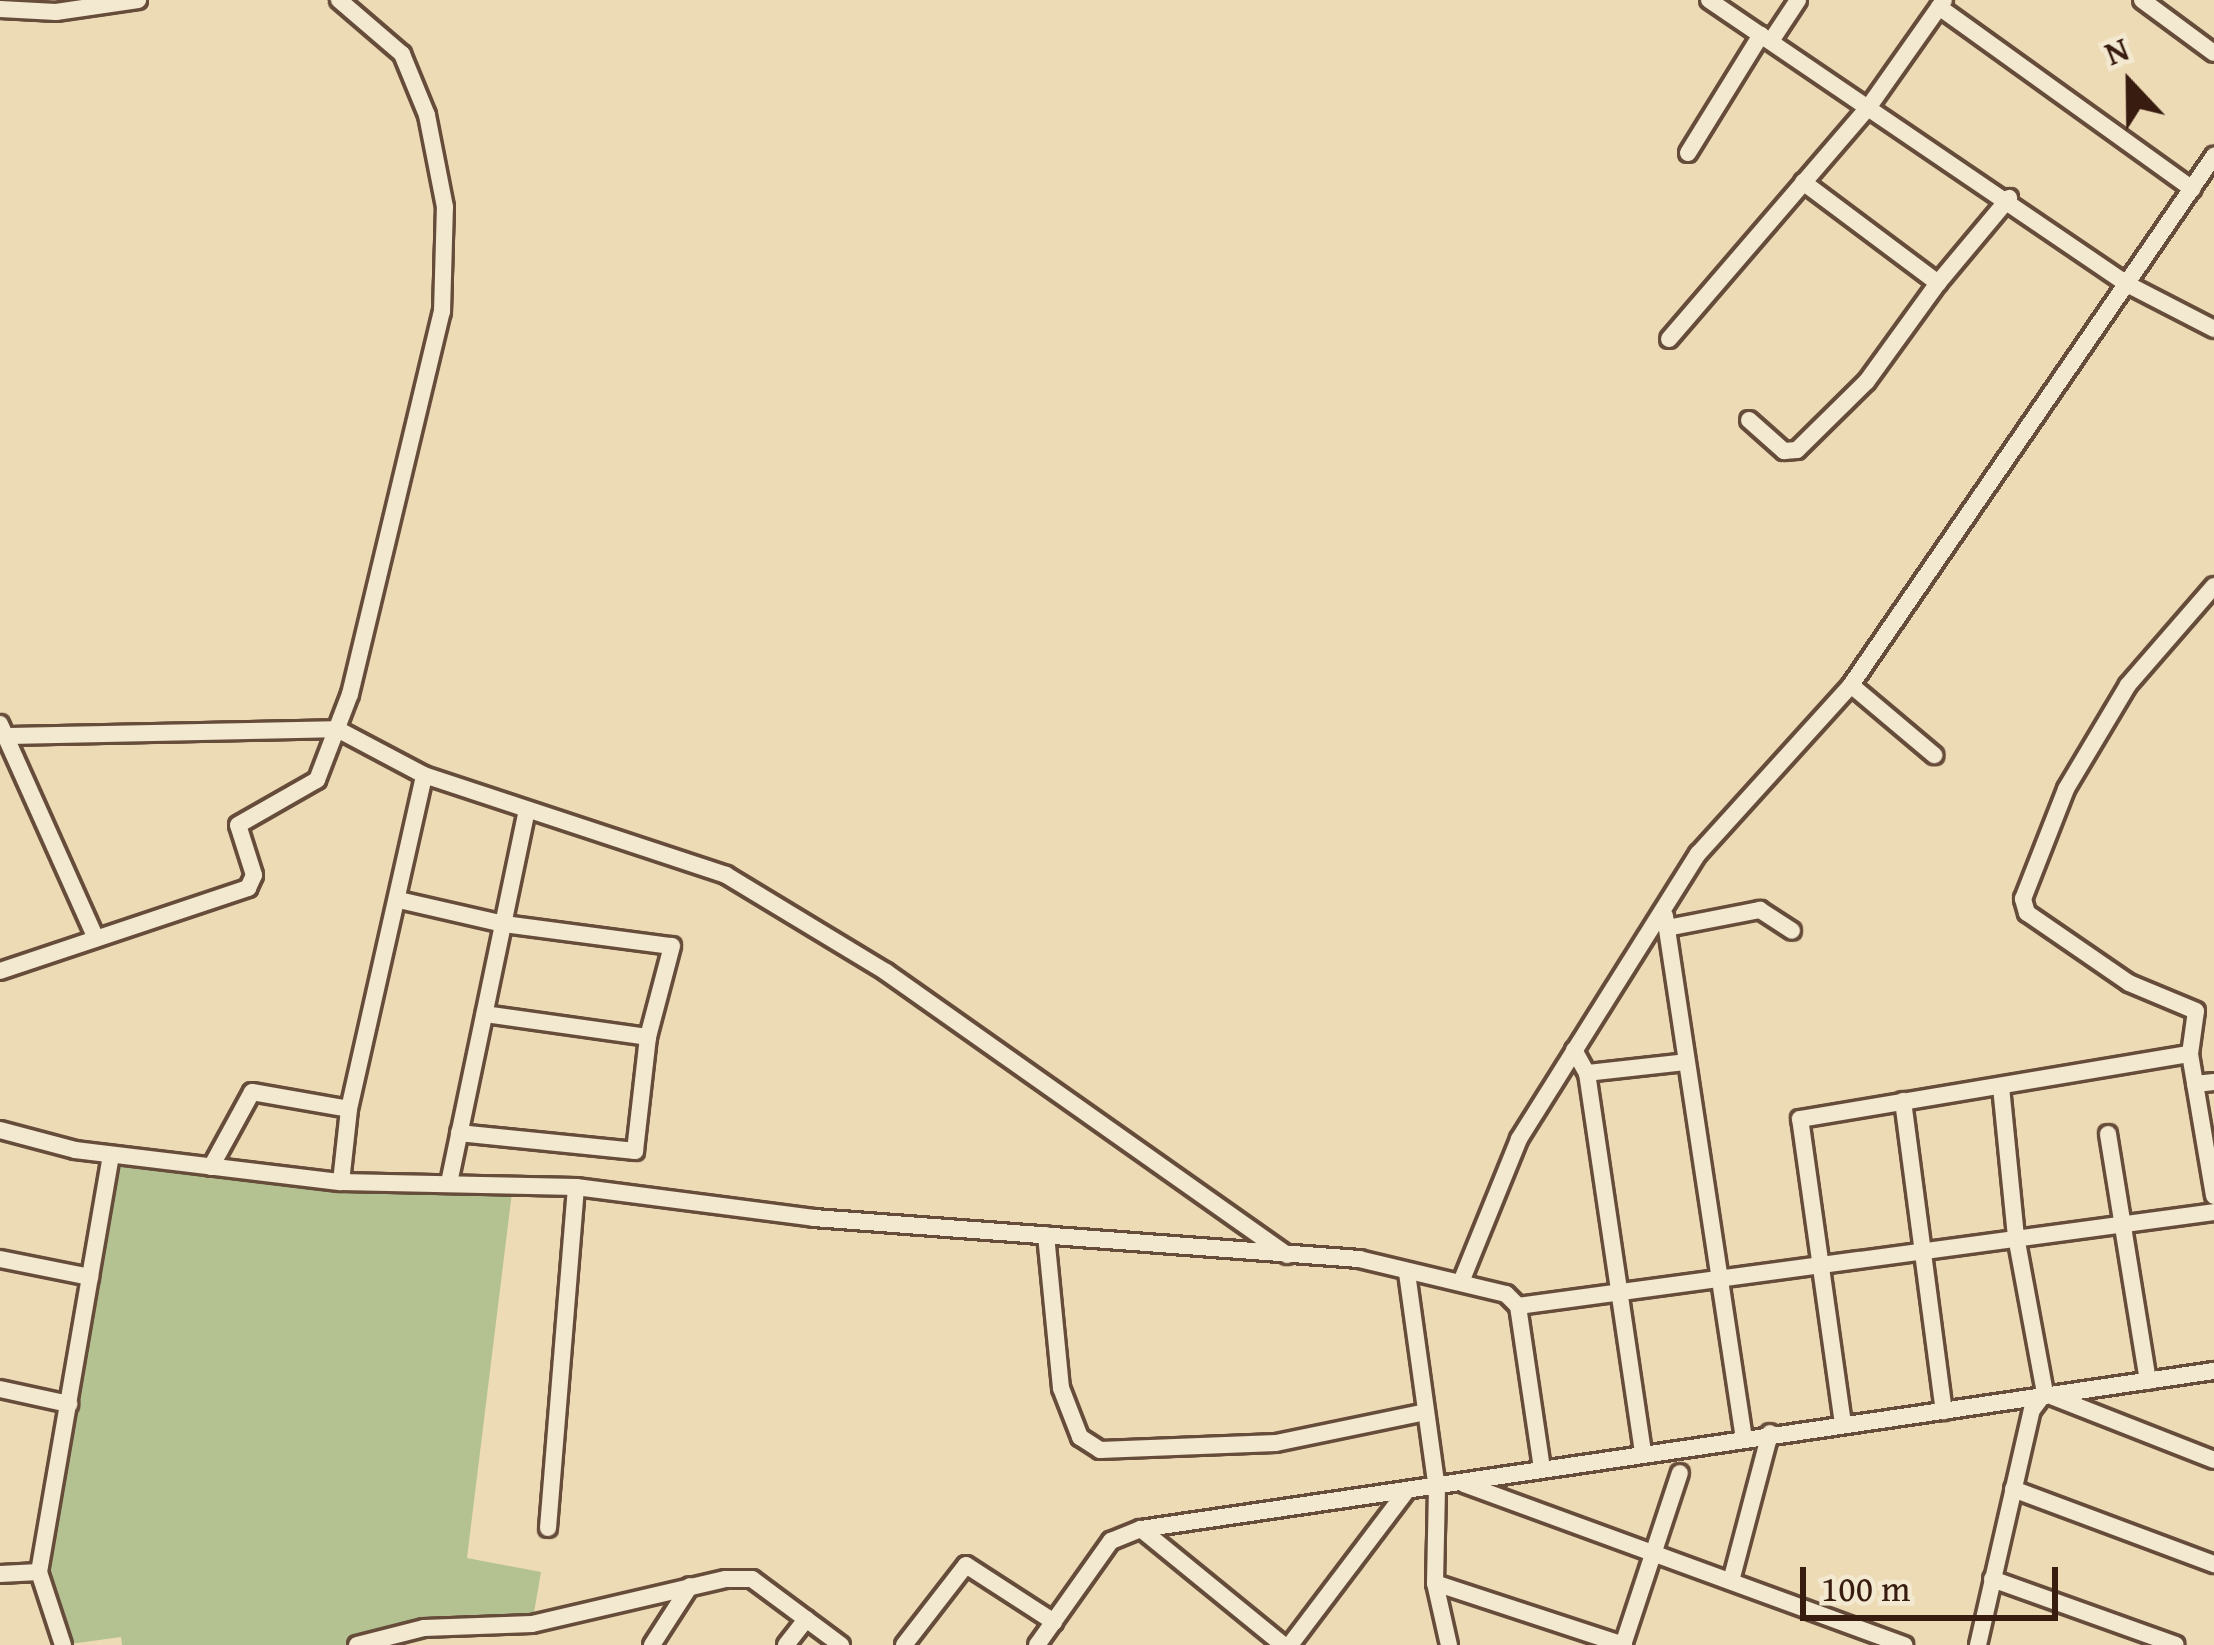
<!DOCTYPE html>
<style>
body{margin:0}
#map{position:relative;width:2214px;height:1645px;overflow:hidden;background:#eddbb6;font-family:"Gentium Book Plus",serif}
div>[style]{position:absolute}
.green>*{inset:0;background:#b4c191}
.roads{filter:drop-shadow(3px 0 #664c3a) drop-shadow(-3px 0 #664c3a) drop-shadow(0 3px #664c3a) drop-shadow(0 -3px #664c3a)}
.minor>*{height:16px;margin:-8px;padding:0 8px;transform-origin:8px;border-radius:8px;background:#f3e8d0}
span{translate:-50% -50%;white-space:nowrap;text-align:center;line-height:1.15;-webkit-text-stroke:9px #f3e8d0;paint-order:stroke}
.north{position:absolute;left:2070px;top:24px;width:120px;height:120px;-webkit-text-stroke:9px #f3e8d0;paint-order:stroke;rotate:338deg;font-size:33px;font-weight:700;line-height:48px;text-align:center;color:#391c10}
.north::after{content:'';display:block;margin:auto;width:42px;height:54px;background:#391c10;clip-path:polygon(50% 0,100% 100%,50% 72%,0 100%)}
.scale{position:absolute;left:1800px;top:1567px;width:258px;height:54px;box-sizing:border-box;border:6px solid #391c10;border-top:0;padding-left:15px;font-size:36px;line-height:42px;white-space:nowrap;color:#391c10;-webkit-text-stroke:9px #f3e8d0;paint-order:stroke}
</style>
<div id="map">
<div class="green">
<div style="clip-path:polygon(111px 1155px,314px 1179px,513px 1184px,467px 1558px,541px 1572px,532px 1624px,482px 1624px,357px 1645px,122px 1645px,121px 1637px,63px 1645px,39px 1572px)"></div>
</div>
<div class="roads">
<div class="minor">
<div style="left:1709px;top:0;width:505px;rotate:34.19deg"></div>
<div style="left:2127px;top:284px;width:98px;rotate:27.3deg"></div>
<div style="left:2142px;top:0;width:89px;rotate:36.4deg"></div>
<div style="left:1939px;top:7px;width:312px;rotate:35.7deg"></div>
<div style="left:0;top:9px;width:56px;rotate:3.1deg"></div>
<div style="left:56px;top:12px;width:83px;rotate:-8.3deg"></div>
<div style="left:1771px;top:41px;width:49px;rotate:-56.6deg"></div>
<div style="left:1688px;top:153px;width:139px;rotate:-58.3deg"></div>
<div style="left:1803px;top:182px;width:169px;rotate:36.8deg"></div>
<div style="left:1938px;top:283px;width:111px;rotate:-50.1deg"></div>
<div style="left:1669px;top:339px;width:308px;rotate:-49.3deg"></div>
<div style="left:1870px;top:105px;width:128px;rotate:-54.8deg"></div>
<div style="left:1749px;top:420px;width:47px;rotate:41.5deg"></div>
<div style="left:1784px;top:451px;width:13px;rotate:-4deg"></div>
<div style="left:1797px;top:450px;width:98px;rotate:-44.6deg"></div>
<div style="left:1867px;top:381px;width:121px;rotate:-54.1deg"></div>
<div style="left:1851px;top:685px;width:109px;rotate:40.1deg"></div>
<div style="left:0;top:724px;width:235px;rotate:65.9deg"></div>
<div style="left:5px;top:736px;width:332px;rotate:-1.2deg"></div>
<div style="left:337px;top:729px;width:98px;rotate:27.9deg"></div>
<div style="left:424px;top:775px;width:318px;rotate:18.3deg"></div>
<div style="left:726px;top:875px;width:187px;rotate:31.2deg"></div>
<div style="left:886px;top:972px;width:491px;rotate:35.2deg"></div>
<div style="left:399px;top:900px;width:108px;rotate:12.9deg"></div>
<div style="left:504px;top:924px;width:169px;rotate:7.5deg"></div>
<div style="left:672px;top:946px;width:94px;rotate:104.8deg"></div>
<div style="left:648px;top:1037px;width:165px;rotate:-172deg"></div>
<div style="left:1665px;top:916px;width:529px;rotate:81.41deg"></div>
<div style="left:1667px;top:928px;width:95px;rotate:-11deg"></div>
<div style="left:1760px;top:910px;width:38px;rotate:33deg"></div>
<div style="left:0;top:971px;width:262px;rotate:-18.5deg"></div>
<div style="left:248px;top:888px;width:14px;rotate:-65deg"></div>
<div style="left:254px;top:875px;width:52px;rotate:-107.7deg"></div>
<div style="left:238px;top:825px;width:91px;rotate:-29.7deg"></div>
<div style="left:317px;top:780px;width:92px;rotate:-69deg"></div>
<div style="left:350px;top:694px;width:393px;rotate:-76.5deg"></div>
<div style="left:442px;top:312px;width:105px;rotate:-88.4deg"></div>
<div style="left:445px;top:207px;width:94px;rotate:-101.1deg"></div>
<div style="left:427px;top:115px;width:66px;rotate:-112.3deg"></div>
<div style="left:402px;top:54px;width:83px;rotate:-139.4deg"></div>
<div style="left:1574px;top:1050px;width:26px;rotate:61deg"></div>
<div style="left:1587px;top:1073px;width:384px;rotate:81.6deg"></div>
<div style="left:2190px;top:1054px;width:144px;rotate:80.4deg"></div>
<div style="left:1587px;top:1073px;width:100px;rotate:-6.3deg"></div>
<div style="left:2195px;top:1084px;width:19px;rotate:-6deg"></div>
<div style="left:1903px;top:1101px;width:313px;rotate:82.5deg"></div>
<div style="left:0;top:1130px;width:78px;rotate:14.9deg"></div>
<div style="left:75px;top:1150px;width:268px;rotate:6.9deg"></div>
<div style="left:341px;top:1182px;width:235px;rotate:1.2deg"></div>
<div style="left:576px;top:1187px;width:240px;rotate:7.4deg"></div>
<div style="left:814px;top:1218px;width:547px;rotate:4.3deg"></div>
<div style="left:1359px;top:1259px;width:151px;rotate:13.4deg"></div>
<div style="left:1506px;top:1294px;width:17px;rotate:45deg"></div>
<div style="left:1518px;top:1306px;width:702px;rotate:-7.69deg"></div>
<div style="left:459px;top:1133px;width:177px;rotate:5.8deg"></div>
<div style="left:635px;top:1151px;width:115px;rotate:-83.5deg"></div>
<div style="left:2108px;top:1134px;width:250px;rotate:80.8deg"></div>
<div style="left:211px;top:1167px;width:85px;rotate:-61.3deg"></div>
<div style="left:252px;top:1092px;width:98px;rotate:9.9deg"></div>
<div style="left:341px;top:1182px;width:73px;rotate:-83.7deg"></div>
<div style="left:349px;top:1109px;width:342px;rotate:-77.3deg"></div>
<div style="left:449px;top:1183px;width:381px;rotate:-78.2deg"></div>
<div style="left:1046px;top:1235px;width:154px;rotate:84.4deg"></div>
<div style="left:1061px;top:1388px;width:53px;rotate:68.8deg"></div>
<div style="left:1080px;top:1437px;width:24px;rotate:33deg"></div>
<div style="left:1100px;top:1450px;width:176px;rotate:-2.3deg"></div>
<div style="left:1276px;top:1443px;width:153px;rotate:-11.7deg"></div>
<div style="left:0;top:1259px;width:92px;rotate:11.3deg"></div>
<div style="left:1407px;top:1273px;width:217px;rotate:82.1deg"></div>
<div style="left:1437px;top:1488px;width:95px;rotate:91.2deg"></div>
<div style="left:1435px;top:1583px;width:64px;rotate:77.3deg"></div>
<div style="left:1461px;top:1282px;width:154px;rotate:-67.9deg"></div>
<div style="left:1519px;top:1139px;width:337px;rotate:-57.9deg"></div>
<div style="left:1698px;top:854px;width:228px;rotate:-47.8deg"></div>
<div style="left:1851px;top:685px;width:642px;rotate:-55.54deg"></div>
<div style="left:1518px;top:1306px;width:165px;rotate:81.6deg"></div>
<div style="left:0;top:1389px;width:71px;rotate:12.3deg"></div>
<div style="left:2046px;top:1394px;width:180px;rotate:21.4deg"></div>
<div style="left:1843px;top:1424px;width:308px;rotate:-98deg"></div>
<div style="left:1800px;top:1119px;width:395px;rotate:-9.5deg"></div>
<div style="left:2190px;top:1054px;width:43px;rotate:-82.1deg"></div>
<div style="left:2196px;top:1011px;width:73px;rotate:-157.3deg"></div>
<div style="left:2129px;top:983px;width:124px;rotate:-145.5deg"></div>
<div style="left:2027px;top:913px;width:15px;rotate:-106deg"></div>
<div style="left:2023px;top:899px;width:118px;rotate:-68.6deg"></div>
<div style="left:2066px;top:789px;width:121px;rotate:-59.2deg"></div>
<div style="left:2128px;top:685px;width:131px;rotate:-49deg"></div>
<div style="left:1464px;top:1484px;width:469px;rotate:20.1deg"></div>
<div style="left:2013px;top:1489px;width:215px;rotate:20.5deg"></div>
<div style="left:548px;top:1528px;width:342px;rotate:-85.3deg"></div>
<div style="left:1141px;top:1529px;width:183px;rotate:39.2deg"></div>
<div style="left:39px;top:1572px;width:423px;rotate:-80.2deg"></div>
<div style="left:0;top:1574px;width:39px;rotate:-3deg"></div>
<div style="left:39px;top:1572px;width:77px;rotate:71.8deg"></div>
<div style="left:1992px;top:1579px;width:195px;rotate:19.7deg"></div>
<div style="left:1731px;top:1581px;width:153px;rotate:-75.2deg"></div>
<div style="left:1435px;top:1583px;width:199px;rotate:18.2deg"></div>
<div style="left:357px;top:1645px;width:69px;rotate:-14.2deg"></div>
<div style="left:424px;top:1628px;width:108px;rotate:-2.1deg"></div>
<div style="left:532px;top:1624px;width:199px;rotate:-13.1deg"></div>
<div style="left:726px;top:1579px;width:26px"></div>
<div style="left:752px;top:1579px;width:111px;rotate:36.6deg"></div>
<div style="left:652px;top:1645px;width:70px;rotate:-57.2deg"></div>
<div style="left:786px;top:1645px;width:33px;rotate:-52deg"></div>
<div style="left:904px;top:1645px;width:101px;rotate:-52.2deg"></div>
<div style="left:966px;top:1565px;width:105px;rotate:32.9deg"></div>
<div style="left:1037px;top:1645px;width:128px;rotate:-54.6deg"></div>
<div style="left:1111px;top:1541px;width:32px;rotate:-22deg"></div>
<div style="left:1141px;top:1529px;width:1085px;rotate:-8.38deg"></div>
<div style="left:1290px;top:1645px;width:191px;rotate:-52.9deg"></div>
<div style="left:1623px;top:1645px;width:181px;rotate:-71.7deg"></div>
<div style="left:1978px;top:1645px;width:241px;rotate:-77.1deg"></div>
<div style="left:2032px;top:1410px;width:21px;rotate:-53deg"></div>
<div style="left:2045px;top:1393px;width:159px;rotate:-100.5deg"></div>
<div style="left:2016px;top:1237px;width:151px;rotate:-95.7deg"></div>
</div>
</div>
<div class="north">N</div>
<div class="scale">100 m</div>
</div>
